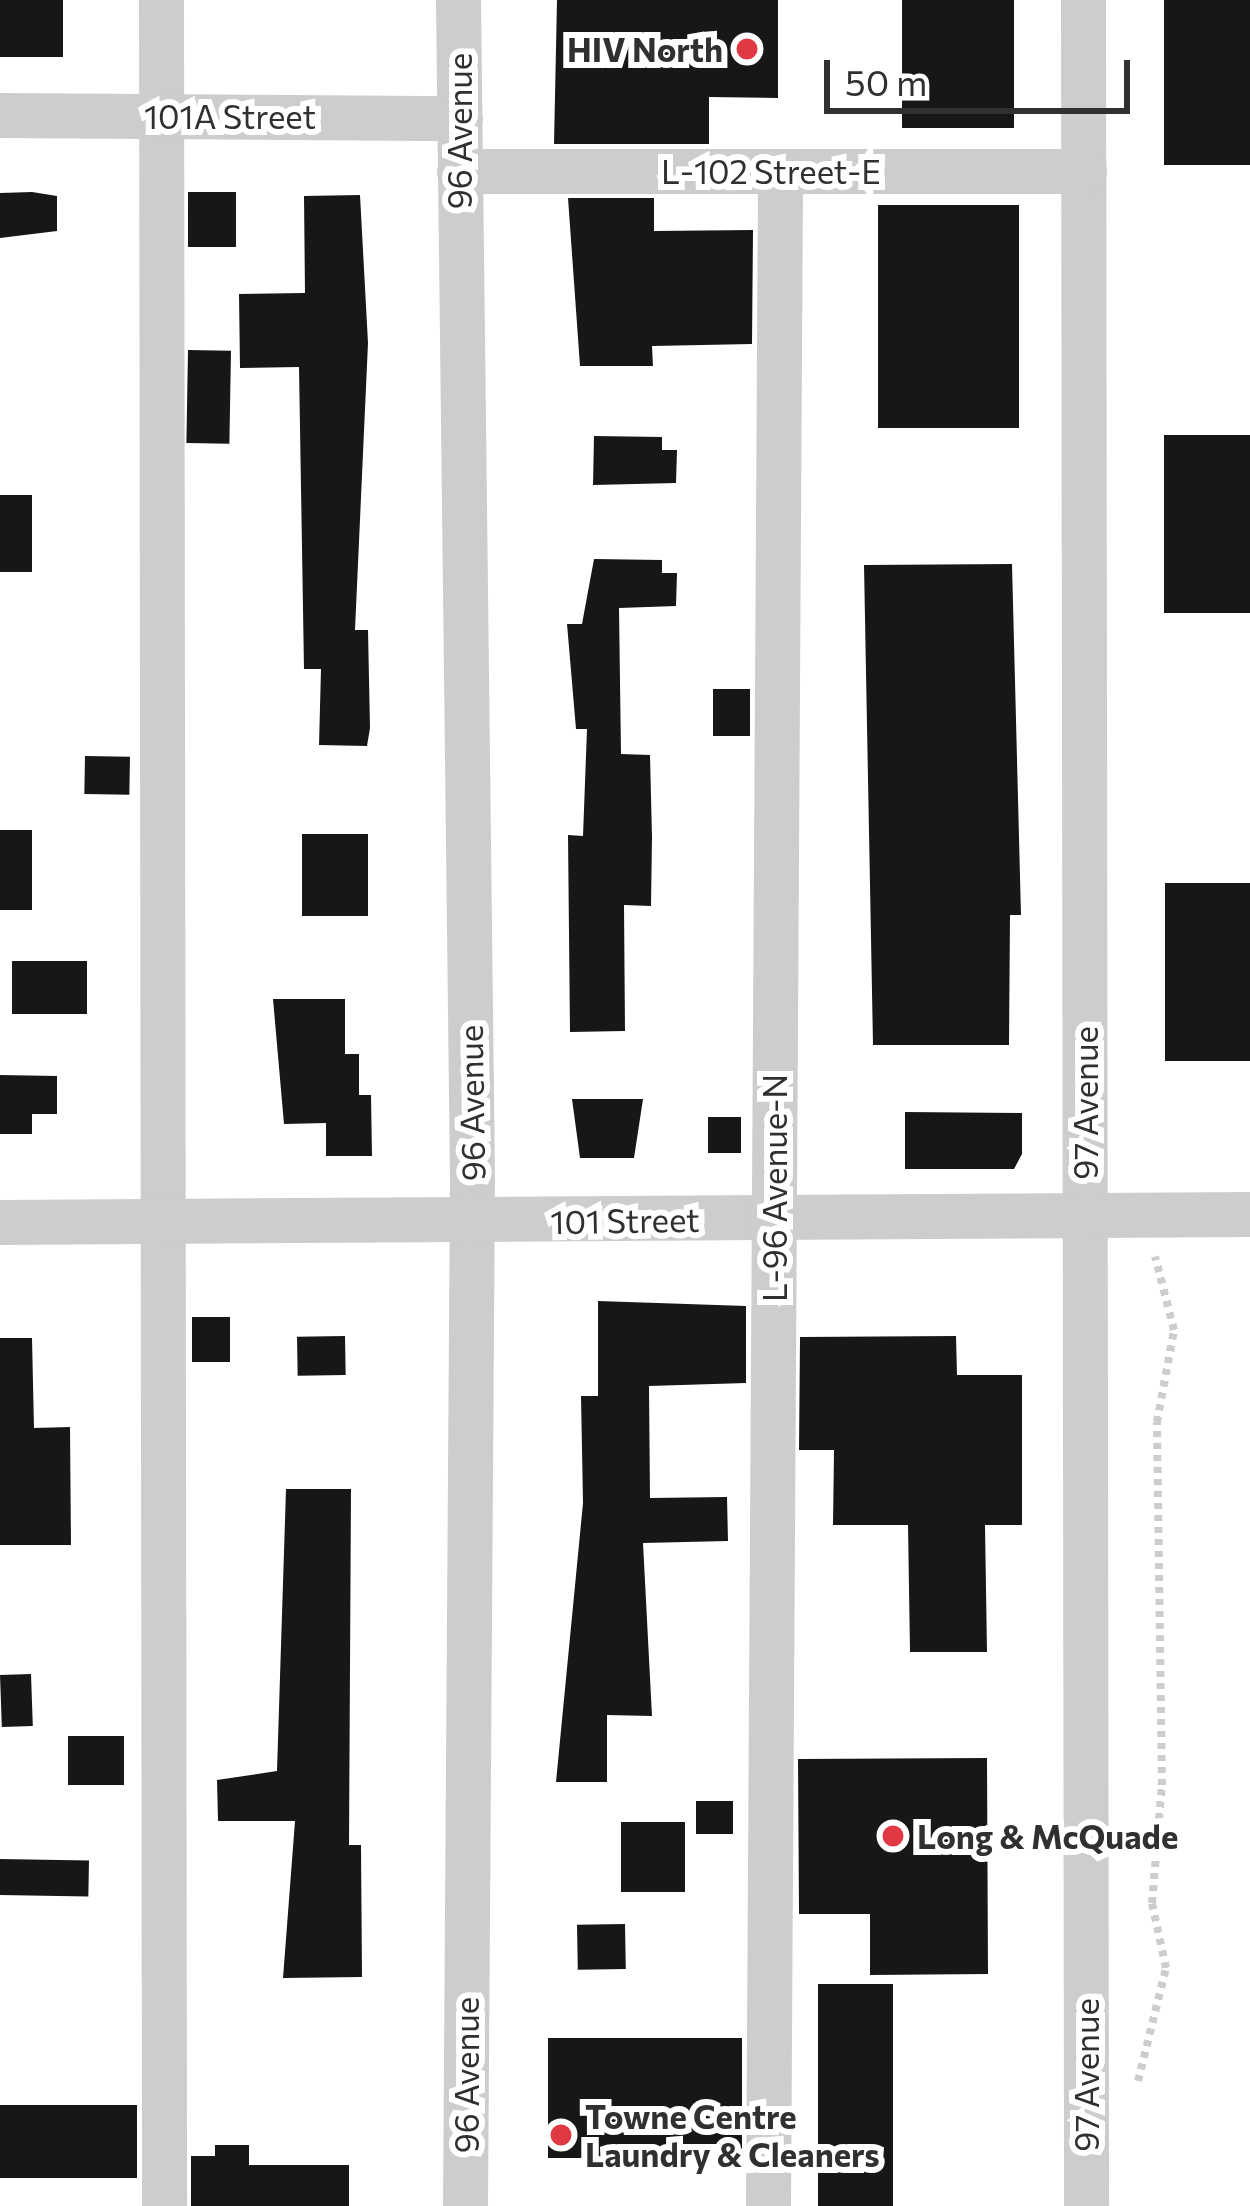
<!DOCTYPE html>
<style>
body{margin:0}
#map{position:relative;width:1250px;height:2206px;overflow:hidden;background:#fff;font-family:Commissioner,sans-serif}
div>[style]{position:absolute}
.building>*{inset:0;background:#171717;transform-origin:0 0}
.path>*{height:8px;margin-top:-4px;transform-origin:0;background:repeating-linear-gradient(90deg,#cdcdcd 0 6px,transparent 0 12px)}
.minor>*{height:45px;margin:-22.5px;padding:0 22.5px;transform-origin:22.5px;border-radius:22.5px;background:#cdcdcd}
.dots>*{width:33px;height:33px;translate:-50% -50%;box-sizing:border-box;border:6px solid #fff;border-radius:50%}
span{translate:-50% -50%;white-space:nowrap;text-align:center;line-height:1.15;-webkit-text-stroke:12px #fff;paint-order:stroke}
.poi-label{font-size:33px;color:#303030;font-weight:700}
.right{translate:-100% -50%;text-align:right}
.left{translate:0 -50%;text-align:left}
.street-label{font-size:33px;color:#303030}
.scale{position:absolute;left:824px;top:60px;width:306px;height:54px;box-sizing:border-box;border:6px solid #303030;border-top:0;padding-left:15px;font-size:36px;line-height:42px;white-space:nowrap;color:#303030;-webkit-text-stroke:9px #fff;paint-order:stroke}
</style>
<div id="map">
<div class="building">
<div style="left:0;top:0;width:63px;height:57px"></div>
<div style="clip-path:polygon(557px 0,778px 0,778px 98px,709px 97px,709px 144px,554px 144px)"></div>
<div style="left:902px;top:0;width:112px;height:128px"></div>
<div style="left:1164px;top:0;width:86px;height:165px"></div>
<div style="clip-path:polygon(32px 192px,57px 196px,57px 231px,0 238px,0 193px)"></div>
<div style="left:188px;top:192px;width:48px;height:55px"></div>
<div style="clip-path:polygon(360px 195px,368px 343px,355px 630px,368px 630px,370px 728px,367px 746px,319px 745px,321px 669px,304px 669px,299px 367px,240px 368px,239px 294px,305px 293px,304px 196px)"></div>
<div style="clip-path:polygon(568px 198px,654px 198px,654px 231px,753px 230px,752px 344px,652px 346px,653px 366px,580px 366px)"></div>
<div style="left:878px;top:205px;width:141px;height:223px"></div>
<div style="left:188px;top:350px;width:43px;height:93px;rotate:1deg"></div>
<div style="left:1164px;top:435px;width:86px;height:178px"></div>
<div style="clip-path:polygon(594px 436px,662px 437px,662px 450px,677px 450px,676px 483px,593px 485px)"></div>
<div style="left:0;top:495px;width:32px;height:77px"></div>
<div style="clip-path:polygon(594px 559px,662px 560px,662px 573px,677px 573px,676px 606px,619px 608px,621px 754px,650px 755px,652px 837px,651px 906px,624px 905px,625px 1031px,570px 1032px,568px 835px,583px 836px,587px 729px,576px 729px,567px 624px,582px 624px)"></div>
<div style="clip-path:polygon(1012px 564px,1021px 915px,1010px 915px,1009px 1045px,873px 1045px,864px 565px)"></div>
<div style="left:713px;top:689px;width:37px;height:47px"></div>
<div style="left:85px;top:756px;width:45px;height:38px;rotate:1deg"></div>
<div style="left:0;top:830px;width:32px;height:80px"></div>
<div style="left:302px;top:834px;width:66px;height:82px"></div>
<div style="left:1165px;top:883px;width:85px;height:178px"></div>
<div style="left:12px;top:961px;width:75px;height:53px"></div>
<div style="clip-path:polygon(273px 999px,345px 999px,345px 1054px,359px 1054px,359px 1095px,371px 1095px,372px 1156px,326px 1156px,326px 1123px,284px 1124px)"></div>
<div style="clip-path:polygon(0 1075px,57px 1076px,57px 1114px,32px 1114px,32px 1134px,0 1134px)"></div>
<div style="clip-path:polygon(572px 1099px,643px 1099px,634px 1158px,580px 1158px)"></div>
<div style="clip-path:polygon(905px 1112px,1022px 1113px,1022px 1154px,1014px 1169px,905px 1169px)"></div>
<div style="left:708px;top:1117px;width:33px;height:36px"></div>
<div style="clip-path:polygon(598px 1301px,746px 1306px,746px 1383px,649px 1386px,650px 1498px,727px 1497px,728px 1541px,643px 1543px,652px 1716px,607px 1715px,607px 1782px,556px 1782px,583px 1503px,581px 1396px,598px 1396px)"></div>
<div style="left:192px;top:1317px;width:38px;height:45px"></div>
<div style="left:345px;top:1336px;width:39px;height:48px;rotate:89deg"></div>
<div style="clip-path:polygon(956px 1336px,957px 1375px,1022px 1375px,1022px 1525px,985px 1525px,987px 1652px,910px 1652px,908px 1525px,833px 1525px,834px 1450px,799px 1450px,800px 1337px)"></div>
<div style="clip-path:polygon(0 1338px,32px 1338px,34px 1428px,70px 1427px,71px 1545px,0 1545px)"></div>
<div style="clip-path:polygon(286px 1489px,351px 1489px,349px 1845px,361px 1845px,362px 1977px,283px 1978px,295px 1821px,218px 1821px,217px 1780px,277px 1771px)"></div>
<div style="left:31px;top:1674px;width:52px;height:31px;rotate:88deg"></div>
<div style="left:68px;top:1736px;width:56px;height:49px"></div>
<div style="clip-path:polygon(987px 1758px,988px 1974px,870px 1975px,870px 1914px,799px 1914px,798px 1759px)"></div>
<div style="left:696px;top:1801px;width:37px;height:33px"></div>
<div style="left:621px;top:1822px;width:64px;height:70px"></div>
<div style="left:0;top:1859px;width:89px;height:36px;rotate:1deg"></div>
<div style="left:625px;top:1924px;width:45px;height:48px;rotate:89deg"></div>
<div style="left:893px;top:1984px;width:222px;height:75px;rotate:90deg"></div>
<div style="left:742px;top:2038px;width:120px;height:194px;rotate:90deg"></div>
<div style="left:137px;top:2105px;width:73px;height:137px;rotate:90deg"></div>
<div style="clip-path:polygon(215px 2145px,249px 2145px,249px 2165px,349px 2165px,349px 2206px,191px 2206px,191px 2156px,215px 2156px)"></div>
</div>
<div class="path">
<div style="left:1138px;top:2081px;width:116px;rotate:-76.1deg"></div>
<div style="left:1166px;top:1968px;width:66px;rotate:-102.2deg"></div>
<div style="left:1152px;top:1903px;width:118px;rotate:-85.2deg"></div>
<div style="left:1162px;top:1785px;width:363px;rotate:-90.8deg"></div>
<div style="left:1157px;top:1422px;width:94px;rotate:-79.5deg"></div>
<div style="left:1174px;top:1330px;width:76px;rotate:-104.4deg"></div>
</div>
<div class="minor">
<div style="left:161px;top:0;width:2206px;rotate:89.92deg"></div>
<div style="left:458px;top:0;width:1179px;rotate:89.32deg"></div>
<div style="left:472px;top:1179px;width:1027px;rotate:90.39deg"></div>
<div style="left:1083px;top:0;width:2206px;rotate:89.92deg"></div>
<div style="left:0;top:115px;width:460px;rotate:0.4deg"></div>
<div style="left:459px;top:171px;width:625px"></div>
<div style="left:0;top:1222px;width:1250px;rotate:-0.37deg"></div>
<div style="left:768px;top:2206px;width:2035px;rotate:-89.66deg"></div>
</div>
<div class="dots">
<div style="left:747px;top:49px;background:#e03943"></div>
<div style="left:893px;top:1836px;background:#e03943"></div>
<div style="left:561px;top:2135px;background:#e03943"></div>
</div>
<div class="poi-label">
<span class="right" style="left:723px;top:49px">HIV North</span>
<span class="left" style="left:917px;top:1836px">Long &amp; McQuade</span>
<span class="left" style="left:585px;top:2135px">Towne Centre<br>Laundry &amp; Cleaners</span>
</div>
<div class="street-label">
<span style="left:230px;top:116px">101A Street</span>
<span style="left:459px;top:131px;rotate:-90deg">96 Avenue</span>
<span style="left:771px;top:171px">L-102 Street-E</span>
<span style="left:471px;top:1103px;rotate:-91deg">96 Avenue</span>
<span style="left:1085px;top:1103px;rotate:-90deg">97 Avenue</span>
<span style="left:774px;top:1188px;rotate:-90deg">L-96 Avenue-N</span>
<span style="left:625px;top:1220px;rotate:-1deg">101 Street</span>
<span style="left:466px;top:2075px;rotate:-90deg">96 Avenue</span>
<span style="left:1086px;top:2075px;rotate:-90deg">97 Avenue</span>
</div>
<div class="scale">50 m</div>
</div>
